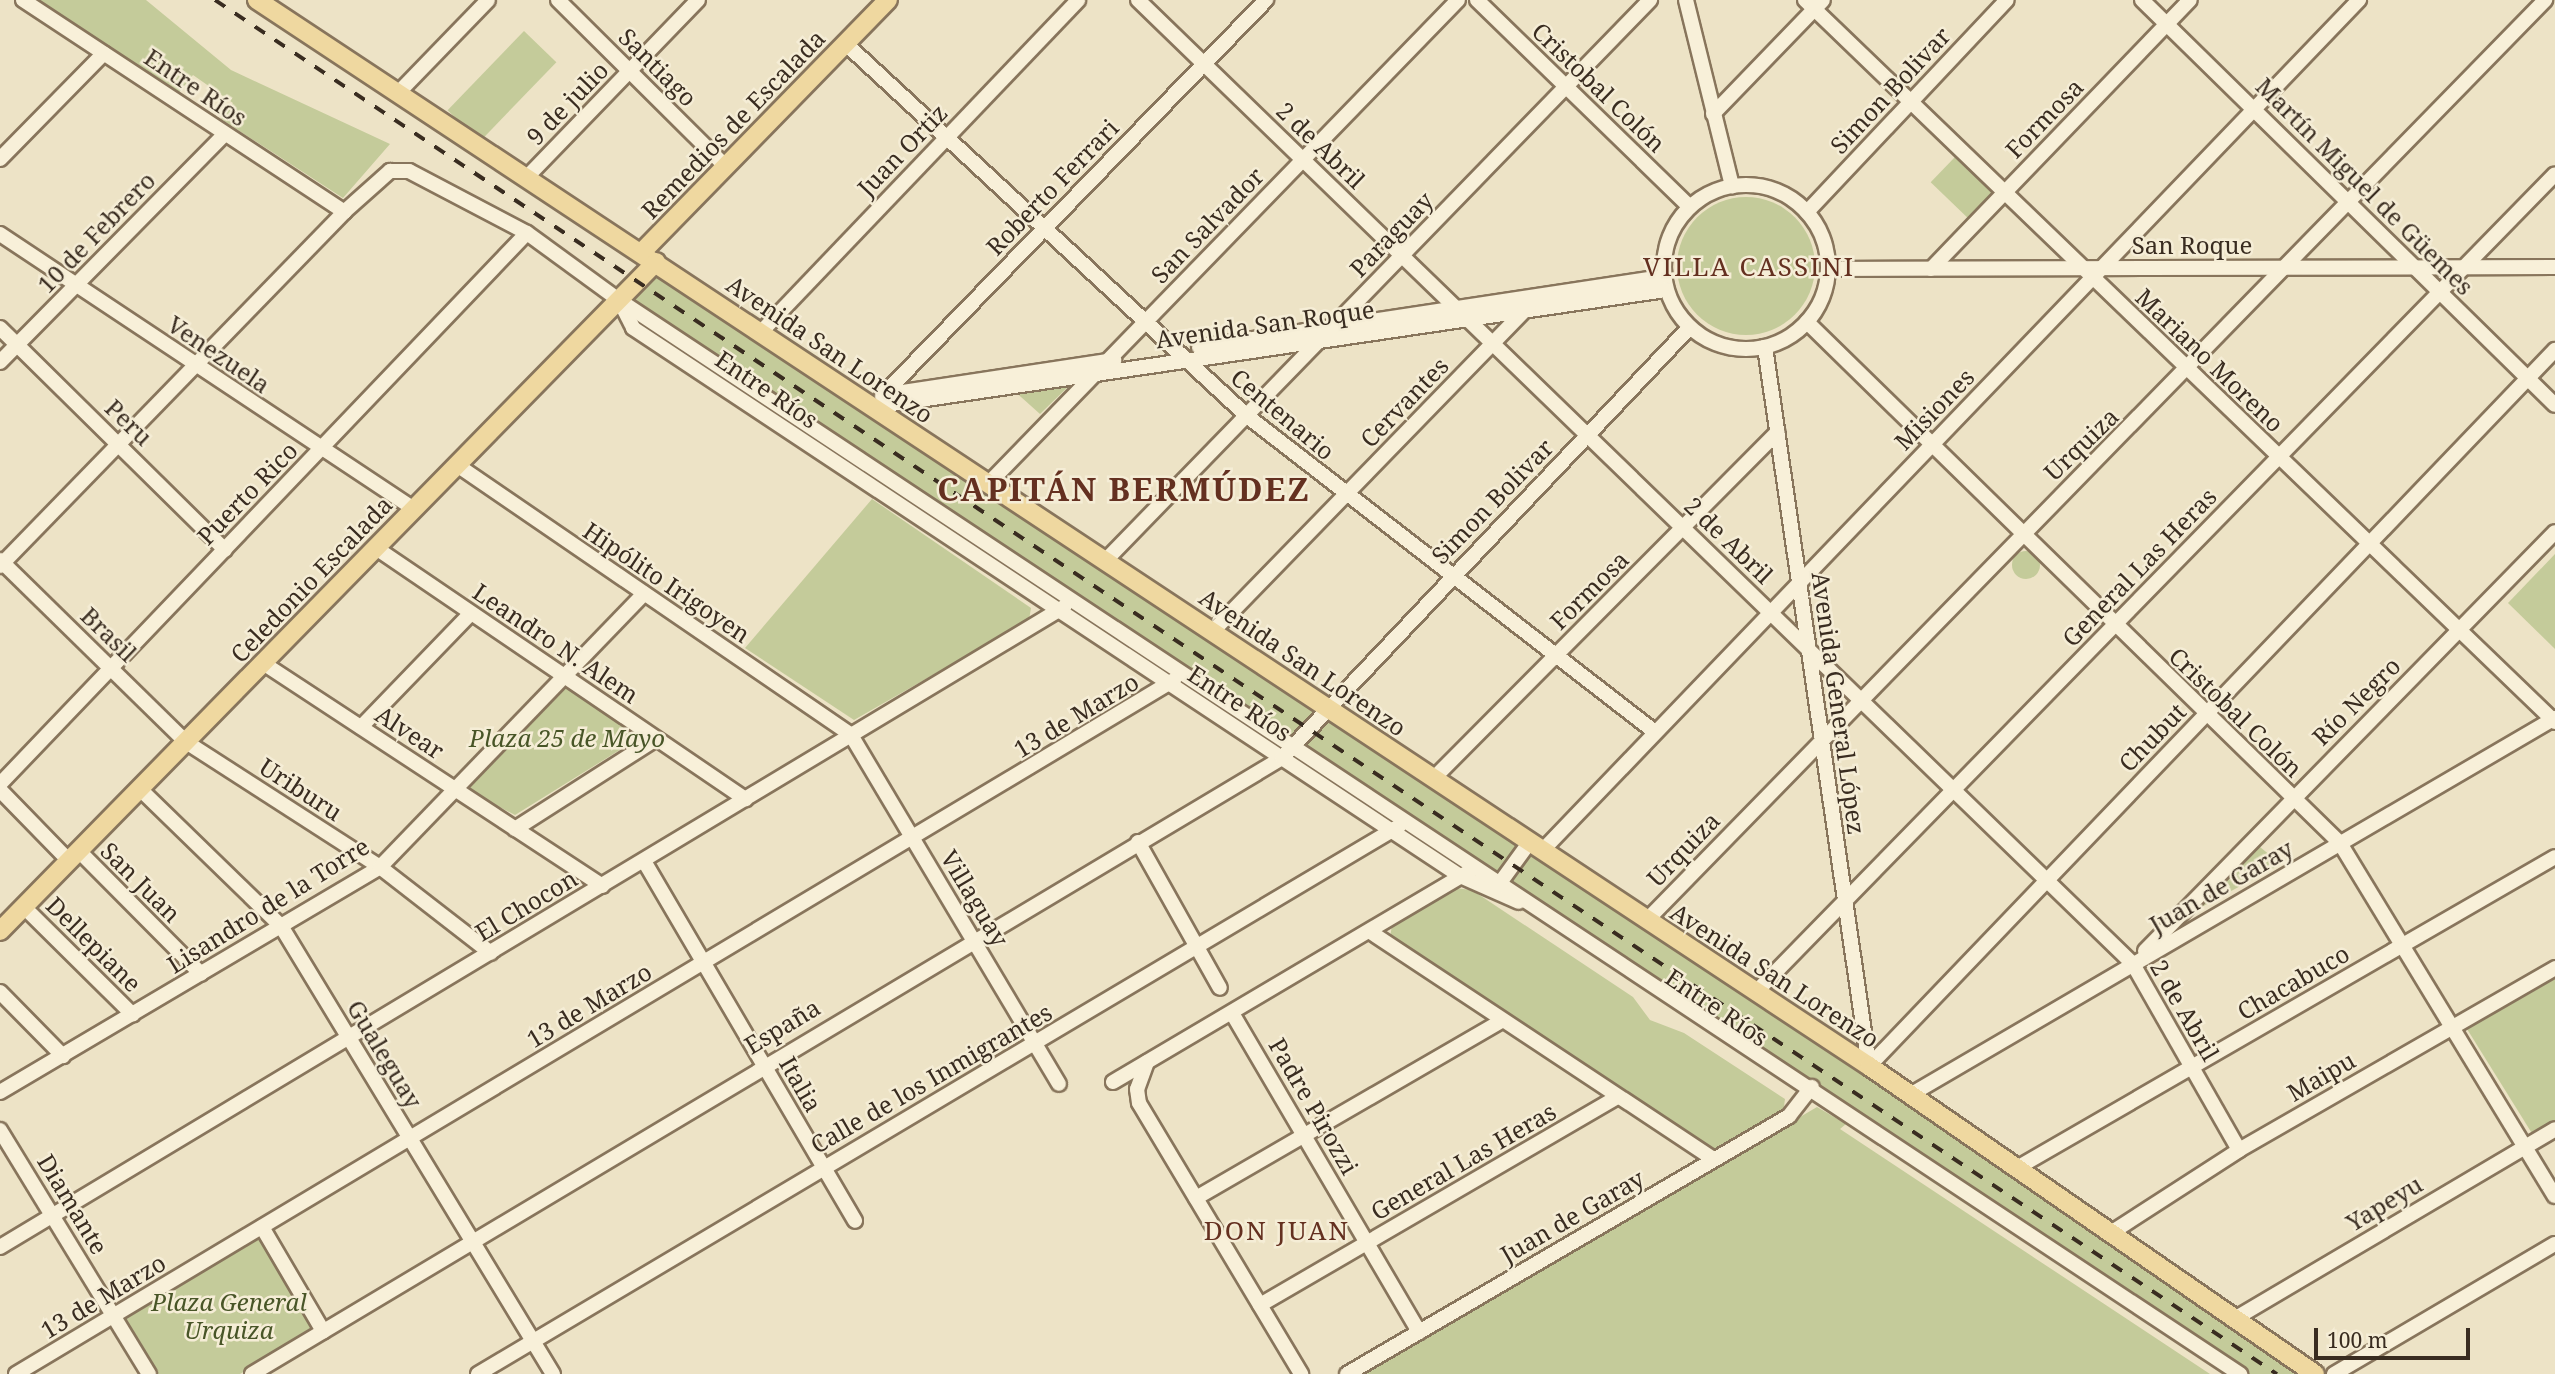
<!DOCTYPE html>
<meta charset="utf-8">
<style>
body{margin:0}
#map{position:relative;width:2555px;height:1374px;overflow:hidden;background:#ede3c6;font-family:"Noto Serif",serif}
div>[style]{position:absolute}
.green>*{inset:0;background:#c4cb9a;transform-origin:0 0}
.round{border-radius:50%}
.roads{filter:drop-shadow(2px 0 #88755c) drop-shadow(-2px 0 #88755c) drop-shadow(0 2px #88755c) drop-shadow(0 -2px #88755c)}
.minor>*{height:14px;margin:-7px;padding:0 7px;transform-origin:7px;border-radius:7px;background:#f8f0d9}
.minor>.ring{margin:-7px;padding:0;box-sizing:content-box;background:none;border:14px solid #f8f0d9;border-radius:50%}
.major>*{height:18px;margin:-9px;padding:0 9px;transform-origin:9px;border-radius:9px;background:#efd8a0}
.rail>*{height:3.5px;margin-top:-1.75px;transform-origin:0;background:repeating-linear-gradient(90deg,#392c20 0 12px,transparent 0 24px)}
span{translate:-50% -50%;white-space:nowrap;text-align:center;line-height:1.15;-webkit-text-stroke:5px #f5edd6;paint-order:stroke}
.street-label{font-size:24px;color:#392c20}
.park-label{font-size:24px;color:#485527;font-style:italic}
.neighbourhood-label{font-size:26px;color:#643020;letter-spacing:2px}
.district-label{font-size:32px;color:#643020;font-weight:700;letter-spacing:2px}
.scale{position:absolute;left:2314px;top:1328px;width:156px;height:32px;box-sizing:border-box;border:4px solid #392c20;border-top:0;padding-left:9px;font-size:21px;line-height:24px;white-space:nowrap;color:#392c20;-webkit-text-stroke:5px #f5edd6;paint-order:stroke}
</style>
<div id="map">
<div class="green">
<div style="clip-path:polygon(36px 0,146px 0,231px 70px,390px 144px,343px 198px,221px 119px,233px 103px,193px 75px,177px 95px)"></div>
<div style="left:524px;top:31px;width:45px;height:110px;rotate:44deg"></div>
<div style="left:1955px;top:157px;width:52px;height:35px;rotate:44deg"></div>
<div class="round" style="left:1677px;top:197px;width:138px;height:138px"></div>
<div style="clip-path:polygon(656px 262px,2315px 1374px,2240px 1374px,619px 300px)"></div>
<div style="clip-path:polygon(1073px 382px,1040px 414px,1012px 389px)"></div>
<div style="clip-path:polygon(872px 499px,1031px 608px,1029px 620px,854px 720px,745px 648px)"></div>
<div class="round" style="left:2012px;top:551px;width:28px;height:28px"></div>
<div style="clip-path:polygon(2555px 554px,2555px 649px,2508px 603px)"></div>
<div style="clip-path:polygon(564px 685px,639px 738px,515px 815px,465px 789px)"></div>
<div style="clip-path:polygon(2255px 843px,2281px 864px,2198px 909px,2196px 905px)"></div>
<div style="clip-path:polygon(1455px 888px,1472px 890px,1633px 997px,1650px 1020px,1684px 1033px,1785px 1099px,1783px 1114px,1716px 1152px,1390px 938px,1392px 925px)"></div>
<div style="clip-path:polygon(2555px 979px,2555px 1122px,2533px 1135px,2467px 1029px)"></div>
<div style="clip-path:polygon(1817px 1107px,1846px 1124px,1840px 1129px,2210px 1374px,1366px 1374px)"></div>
<div style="clip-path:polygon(260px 1231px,316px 1328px,240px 1374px,153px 1374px,118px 1318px)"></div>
</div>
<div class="roads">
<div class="minor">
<div style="left:23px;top:0;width:385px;rotate:33.4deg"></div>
<div style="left:558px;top:0;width:237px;rotate:44.8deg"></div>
<div style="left:1138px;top:0;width:1385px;rotate:44.09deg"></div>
<div style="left:2133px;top:964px;width:214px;rotate:60.3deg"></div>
<div style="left:1477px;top:0;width:296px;rotate:44.2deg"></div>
<div style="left:1686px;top:0;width:192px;rotate:76.1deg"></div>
<div style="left:1805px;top:0;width:1041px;rotate:43.91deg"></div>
<div style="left:2142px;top:0;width:578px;rotate:44.44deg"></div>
<div style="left:846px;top:44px;width:547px;rotate:42.85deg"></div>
<div style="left:1247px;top:416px;width:516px;rotate:37.76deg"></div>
<div style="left:398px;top:93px;width:129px;rotate:-45.9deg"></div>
<div style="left:1713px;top:114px;width:158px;rotate:-46deg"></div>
<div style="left:0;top:159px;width:148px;rotate:-45.5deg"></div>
<div style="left:527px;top:177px;width:246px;rotate:-46deg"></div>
<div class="ring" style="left:1664px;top:185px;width:150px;height:150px"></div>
<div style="left:1807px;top:212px;width:291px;rotate:-46.7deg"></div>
<div style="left:0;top:234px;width:497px;rotate:33.6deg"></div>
<div style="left:1829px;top:269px;width:726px;rotate:-0.16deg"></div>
<div style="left:1931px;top:269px;width:373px;rotate:-46.1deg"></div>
<div style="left:619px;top:300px;width:31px;rotate:63deg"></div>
<div style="left:633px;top:328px;width:992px;rotate:33.53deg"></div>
<div style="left:1460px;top:876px;width:64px;rotate:23.8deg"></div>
<div style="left:1807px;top:322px;width:745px;rotate:44.35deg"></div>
<div style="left:2340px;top:843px;width:413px;rotate:58.7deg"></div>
<div style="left:0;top:328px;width:316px;rotate:44.6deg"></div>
<div style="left:761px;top:332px;width:459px;rotate:-46.3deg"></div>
<div style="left:1199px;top:347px;width:468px;rotate:-8.6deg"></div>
<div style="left:1765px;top:347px;width:726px;rotate:81.77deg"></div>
<div style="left:0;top:362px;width:320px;rotate:-45.4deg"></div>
<div style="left:883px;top:395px;width:234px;rotate:-8.6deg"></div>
<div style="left:882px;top:396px;width:552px;rotate:-45.88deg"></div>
<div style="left:872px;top:407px;width:802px;rotate:-8.39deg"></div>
<div style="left:457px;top:465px;width:478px;rotate:34.4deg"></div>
<div style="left:851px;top:735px;width:406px;rotate:59.2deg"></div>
<div style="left:989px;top:483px;width:673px;rotate:-45.84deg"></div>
<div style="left:376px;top:548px;width:447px;rotate:34.2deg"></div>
<div style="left:0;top:560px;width:260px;rotate:44.4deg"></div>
<div style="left:186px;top:742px;width:231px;rotate:32.8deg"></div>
<div style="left:380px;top:867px;width:140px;rotate:37.8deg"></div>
<div style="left:1106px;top:560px;width:781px;rotate:-45.83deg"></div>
<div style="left:0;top:566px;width:494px;rotate:-45.8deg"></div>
<div style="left:344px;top:212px;width:62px;rotate:-41.7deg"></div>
<div style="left:390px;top:171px;width:19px"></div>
<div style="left:409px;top:171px;width:133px;rotate:27.7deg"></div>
<div style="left:527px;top:233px;width:114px;rotate:36.1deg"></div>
<div style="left:619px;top:300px;width:1945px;rotate:33.53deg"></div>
<div style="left:1213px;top:631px;width:453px;rotate:-45.8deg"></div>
<div style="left:263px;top:663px;width:406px;rotate:33.3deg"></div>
<div style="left:361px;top:727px;width:158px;rotate:-46deg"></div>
<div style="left:1433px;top:779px;width:489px;rotate:-45.2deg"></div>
<div style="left:0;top:784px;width:762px;rotate:-46.28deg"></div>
<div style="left:140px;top:789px;width:197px;rotate:44.2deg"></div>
<div style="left:281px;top:926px;width:524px;rotate:58.74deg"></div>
<div style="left:0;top:790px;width:99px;rotate:45.8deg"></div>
<div style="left:515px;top:829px;width:167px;rotate:-32.6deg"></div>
<div style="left:1138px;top:842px;width:167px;rotate:60.7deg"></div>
<div style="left:79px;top:851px;width:173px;rotate:45.2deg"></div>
<div style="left:1542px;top:851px;width:1180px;rotate:-46.17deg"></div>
<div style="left:644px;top:861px;width:417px;rotate:59.6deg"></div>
<div style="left:1497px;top:887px;width:54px;rotate:-54deg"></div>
<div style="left:24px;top:907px;width:153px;rotate:44.7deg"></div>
<div style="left:1647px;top:920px;width:1286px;rotate:-45.69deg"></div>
<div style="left:1372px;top:933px;width:410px;rotate:33.5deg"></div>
<div style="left:2145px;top:951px;width:586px;rotate:-45.62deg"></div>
<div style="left:0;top:992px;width:90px;rotate:45.5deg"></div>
<div style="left:1756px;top:992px;width:1143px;rotate:-45.67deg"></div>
<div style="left:1232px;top:1013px;width:370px;rotate:59.6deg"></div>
<div style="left:1147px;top:1062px;width:29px;rotate:110deg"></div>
<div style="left:1137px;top:1089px;width:14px;rotate:82deg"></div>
<div style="left:1139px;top:1103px;width:316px;rotate:59.1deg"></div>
<div style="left:1869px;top:1066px;width:992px;rotate:-46.23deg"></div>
<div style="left:1113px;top:1082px;width:415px;rotate:-30.6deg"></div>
<div style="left:0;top:1092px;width:442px;rotate:-30.6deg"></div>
<div style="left:380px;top:867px;width:380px;rotate:-46deg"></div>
<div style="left:1910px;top:1095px;width:747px;rotate:-30.31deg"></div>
<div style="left:0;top:1130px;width:286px;rotate:58.6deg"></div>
<div style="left:2017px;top:1168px;width:621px;rotate:-30.03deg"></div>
<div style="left:1196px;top:1198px;width:353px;rotate:-30.1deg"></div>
<div style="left:262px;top:1227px;width:121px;rotate:59.6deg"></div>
<div style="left:2114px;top:1231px;width:149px;rotate:-32.9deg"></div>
<div style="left:2239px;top:1150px;width:365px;rotate:-29.9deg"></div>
<div style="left:0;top:1247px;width:1242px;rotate:-31.03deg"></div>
<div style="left:1260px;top:1305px;width:412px;rotate:-30.2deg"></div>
<div style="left:2236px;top:1318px;width:371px;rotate:-30.6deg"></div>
<div style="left:16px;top:1374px;width:1350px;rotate:-30.93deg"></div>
<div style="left:252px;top:1374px;width:1200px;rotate:-30.88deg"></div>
<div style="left:1282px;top:758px;width:593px;rotate:-46.57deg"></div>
<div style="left:478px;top:1374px;width:1072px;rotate:-30.75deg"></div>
<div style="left:1347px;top:1374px;width:512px;rotate:-30.27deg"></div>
<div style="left:1789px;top:1116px;width:37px;rotate:-52deg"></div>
<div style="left:2334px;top:1374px;width:256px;rotate:-30.5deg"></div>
</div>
<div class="major">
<div style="left:257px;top:0;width:1933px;rotate:33.48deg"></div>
<div style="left:1869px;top:1066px;width:542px;rotate:34.63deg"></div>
<div style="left:642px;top:252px;width:352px;rotate:-45.7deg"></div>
<div style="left:0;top:931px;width:937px;rotate:-45.56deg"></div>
</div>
</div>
<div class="rail">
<div style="left:215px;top:0;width:2478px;rotate:33.68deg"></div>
</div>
<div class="street-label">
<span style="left:658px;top:67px;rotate:45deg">Santiago</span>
<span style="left:196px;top:87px;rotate:34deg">Entre Ríos</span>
<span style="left:1599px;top:87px;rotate:44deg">Cristobal Colón</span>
<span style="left:1890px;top:90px;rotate:-47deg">Simon Bolivar</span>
<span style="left:567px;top:103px;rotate:-46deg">9 de julio</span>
<span style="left:2044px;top:118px;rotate:-46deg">Formosa</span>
<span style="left:733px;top:124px;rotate:-46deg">Remedios de Escalada</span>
<span style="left:1321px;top:145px;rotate:44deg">2 de Abril</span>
<span style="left:902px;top:150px;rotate:-46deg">Juan Ortiz</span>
<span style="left:2365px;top:186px;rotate:45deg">Martín Miguel de Güemes</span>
<span style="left:1052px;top:187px;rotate:-46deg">Roberto Ferrari</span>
<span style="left:1207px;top:225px;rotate:-46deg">San Salvador</span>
<span style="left:96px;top:232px;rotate:-46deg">10 de Febrero</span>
<span style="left:1391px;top:234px;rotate:-46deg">Paraguay</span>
<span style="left:2192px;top:245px">San Roque</span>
<span style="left:1265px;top:324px;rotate:-8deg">Avenida San Roque</span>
<span style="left:830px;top:349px;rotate:34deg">Avenida San Lorenzo</span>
<span style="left:219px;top:354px;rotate:34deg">Venezuela</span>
<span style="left:2210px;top:360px;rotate:44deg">Mariano Moreno</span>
<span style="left:767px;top:389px;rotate:34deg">Entre Ríos</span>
<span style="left:1404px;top:402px;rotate:-46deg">Cervantes</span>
<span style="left:1934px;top:409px;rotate:-46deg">Misiones</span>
<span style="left:1283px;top:414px;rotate:40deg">Centenario</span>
<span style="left:129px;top:422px;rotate:44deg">Peru</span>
<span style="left:2081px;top:444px;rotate:-44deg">Urquiza</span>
<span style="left:247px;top:493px;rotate:-46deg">Puerto Rico</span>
<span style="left:1492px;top:501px;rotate:-46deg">Simon Bolivar</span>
<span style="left:1729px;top:540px;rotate:44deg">2 de Abril</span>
<span style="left:2139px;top:567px;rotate:-46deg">General Las Heras</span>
<span style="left:311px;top:579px;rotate:-46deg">Celedonio Escalada</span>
<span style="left:667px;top:582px;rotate:34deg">Hipólito Irigoyen</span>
<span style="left:1589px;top:590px;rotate:-45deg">Formosa</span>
<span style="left:109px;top:634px;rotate:44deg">Brasil</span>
<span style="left:556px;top:643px;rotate:34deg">Leandro N. Alem</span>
<span style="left:1303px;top:662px;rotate:34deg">Avenida San Lorenzo</span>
<span style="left:2356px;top:701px;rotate:-45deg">Río Negro</span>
<span style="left:1240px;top:703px;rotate:33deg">Entre Ríos</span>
<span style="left:1839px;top:703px;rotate:82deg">Avenida General López</span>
<span style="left:2236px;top:712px;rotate:44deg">Cristobal Colón</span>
<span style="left:1076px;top:715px;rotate:-31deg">13 de Marzo</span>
<span style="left:410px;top:732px;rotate:33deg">Alvear</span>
<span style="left:2152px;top:737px;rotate:-46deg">Chubut</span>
<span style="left:301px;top:789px;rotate:33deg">Uriburu</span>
<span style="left:1683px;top:849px;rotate:-46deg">Urquiza</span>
<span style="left:141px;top:882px;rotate:45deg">San Juan</span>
<span style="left:2221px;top:886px;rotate:-30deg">Juan de Garay</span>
<span style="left:975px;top:898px;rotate:59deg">Villaguay</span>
<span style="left:268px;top:905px;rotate:-32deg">Lisandro de la Torre</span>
<span style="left:526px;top:905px;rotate:-31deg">El Chocon</span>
<span style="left:94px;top:944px;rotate:45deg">Dellepiane</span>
<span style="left:1775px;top:975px;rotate:33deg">Avenida San Lorenzo</span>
<span style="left:2293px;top:982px;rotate:-30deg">Chacabuco</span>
<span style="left:589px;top:1005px;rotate:-31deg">13 de Marzo</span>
<span style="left:1717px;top:1007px;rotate:34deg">Entre Ríos</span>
<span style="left:2185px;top:1010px;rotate:60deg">2 de Abril</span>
<span style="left:782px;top:1026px;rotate:-31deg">España</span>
<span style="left:385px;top:1054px;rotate:59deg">Gualeguay</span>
<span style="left:2321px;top:1076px;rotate:-30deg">Maipu</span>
<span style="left:931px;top:1078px;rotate:-30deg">Calle de los Inmigrantes</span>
<span style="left:801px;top:1084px;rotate:60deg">Italia</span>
<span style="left:1314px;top:1106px;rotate:60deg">Padre Pirozzi</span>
<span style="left:1463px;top:1161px;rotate:-30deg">General Las Heras</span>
<span style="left:2384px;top:1203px;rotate:-31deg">Yapeyu</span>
<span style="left:73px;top:1204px;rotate:59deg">Diamante</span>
<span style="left:1572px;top:1216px;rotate:-30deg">Juan de Garay</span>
<span style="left:103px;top:1296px;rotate:-31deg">13 de Marzo</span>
</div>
<div class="park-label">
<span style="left:567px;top:738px">Plaza 25 de Mayo</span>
<span style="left:229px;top:1316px">Plaza General<br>Urquiza</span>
</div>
<div class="neighbourhood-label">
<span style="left:1749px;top:267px">VILLA CASSINI</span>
<span style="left:1277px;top:1231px">DON JUAN</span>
</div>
<div class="district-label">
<span style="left:1124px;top:489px">CAPITÁN BERMÚDEZ</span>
</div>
<div class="scale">100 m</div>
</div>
